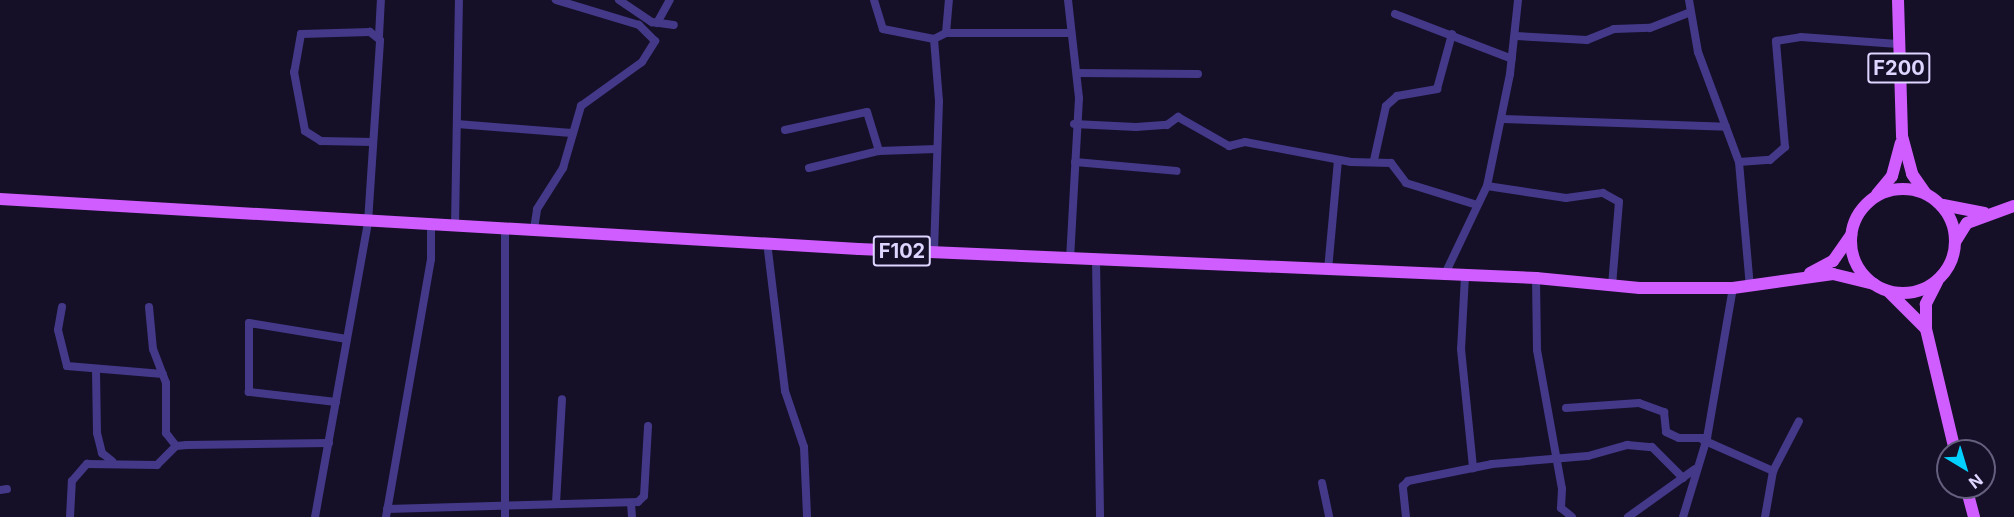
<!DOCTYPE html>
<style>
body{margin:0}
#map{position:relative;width:2014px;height:517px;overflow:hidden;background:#150f28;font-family:Inter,sans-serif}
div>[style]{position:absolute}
.street>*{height:8px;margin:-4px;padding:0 4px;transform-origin:4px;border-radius:4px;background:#433988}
.primary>*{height:12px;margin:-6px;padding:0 6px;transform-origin:6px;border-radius:6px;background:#d05dff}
.primary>.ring{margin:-6px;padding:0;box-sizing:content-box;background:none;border:12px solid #d05dff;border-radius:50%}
span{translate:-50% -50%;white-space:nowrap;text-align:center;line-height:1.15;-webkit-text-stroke:4.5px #150f28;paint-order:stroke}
.shield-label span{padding:2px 4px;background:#150f28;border:2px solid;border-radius:4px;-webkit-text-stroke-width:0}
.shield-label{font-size:20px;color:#ded6ff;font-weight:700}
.north{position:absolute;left:1936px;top:439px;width:60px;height:60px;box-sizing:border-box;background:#150f28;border:2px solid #655f7e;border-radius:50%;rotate:142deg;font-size:16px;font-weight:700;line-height:24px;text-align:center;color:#ded6ff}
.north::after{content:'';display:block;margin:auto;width:21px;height:27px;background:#02d0ff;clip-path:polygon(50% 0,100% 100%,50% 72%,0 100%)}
</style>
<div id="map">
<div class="street">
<div style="left:619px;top:0;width:40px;rotate:34deg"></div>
<div style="left:652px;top:22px;width:22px;rotate:8deg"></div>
<div style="left:874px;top:0;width:30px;rotate:73deg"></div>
<div style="left:883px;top:29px;width:52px;rotate:11.1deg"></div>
<div style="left:1068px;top:0;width:99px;rotate:83.6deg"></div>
<div style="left:1079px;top:98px;width:159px;rotate:93.2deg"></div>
<div style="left:1689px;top:0;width:53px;rotate:80.2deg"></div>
<div style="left:1698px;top:52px;width:117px;rotate:69.6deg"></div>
<div style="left:1739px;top:162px;width:125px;rotate:85deg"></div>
<div style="left:1395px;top:14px;width:125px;rotate:21deg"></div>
<div style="left:657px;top:23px;width:26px;rotate:-61deg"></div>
<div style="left:946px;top:33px;width:122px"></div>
<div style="left:379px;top:36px;width:36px;rotate:-87deg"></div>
<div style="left:1516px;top:36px;width:71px;rotate:3.2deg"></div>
<div style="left:1587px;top:40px;width:29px;rotate:-22deg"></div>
<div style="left:1614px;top:29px;width:36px;rotate:-2deg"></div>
<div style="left:1650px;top:28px;width:41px;rotate:-21.5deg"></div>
<div style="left:1077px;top:73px;width:121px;rotate:0.5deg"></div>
<div style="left:1502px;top:119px;width:224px;rotate:2deg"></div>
<div style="left:457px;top:124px;width:115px;rotate:4.5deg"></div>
<div style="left:1074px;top:124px;width:62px;rotate:2.8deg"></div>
<div style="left:1136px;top:127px;width:31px;rotate:-4deg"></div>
<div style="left:1167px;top:125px;width:14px;rotate:-36deg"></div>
<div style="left:1178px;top:117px;width:59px;rotate:29.6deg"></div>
<div style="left:1229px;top:146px;width:16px;rotate:-14deg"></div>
<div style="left:1245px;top:142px;width:108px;rotate:10.7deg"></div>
<div style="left:1351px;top:162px;width:40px;rotate:1.4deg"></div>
<div style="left:1391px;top:163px;width:25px;rotate:53deg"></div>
<div style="left:1406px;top:183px;width:74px;rotate:17.2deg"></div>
<div style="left:785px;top:130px;width:84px;rotate:-12.4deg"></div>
<div style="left:867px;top:112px;width:41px;rotate:72.9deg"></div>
<div style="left:1374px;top:160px;width:55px;rotate:-77.5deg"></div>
<div style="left:1386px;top:106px;width:15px;rotate:-42deg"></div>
<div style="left:1397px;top:96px;width:41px;rotate:-9.9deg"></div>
<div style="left:1437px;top:89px;width:57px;rotate:-74.7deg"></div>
<div style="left:1075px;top:162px;width:102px;rotate:5deg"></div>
<div style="left:1739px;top:162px;width:31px;rotate:-4deg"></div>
<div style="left:1770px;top:160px;width:20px;rotate:-41deg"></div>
<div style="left:1785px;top:147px;width:106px;rotate:-94.9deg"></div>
<div style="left:1776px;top:41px;width:25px;rotate:-9deg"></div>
<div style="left:1801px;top:37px;width:97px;rotate:4.1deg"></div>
<div style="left:809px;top:168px;width:72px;rotate:-13.7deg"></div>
<div style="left:879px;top:151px;width:57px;rotate:-2deg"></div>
<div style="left:1487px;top:186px;width:80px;rotate:8.6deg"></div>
<div style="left:1566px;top:198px;width:37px;rotate:-8deg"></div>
<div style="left:1603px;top:193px;width:18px;rotate:29deg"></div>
<div style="left:1619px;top:202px;width:84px;rotate:94.8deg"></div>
<div style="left:455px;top:226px;width:226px;rotate:-89deg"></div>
<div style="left:534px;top:229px;width:20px;rotate:-81deg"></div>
<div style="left:537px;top:209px;width:49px;rotate:-57.6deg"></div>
<div style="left:563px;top:168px;width:65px;rotate:-73.8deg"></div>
<div style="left:581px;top:106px;width:75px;rotate:-35.8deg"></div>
<div style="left:642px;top:62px;width:25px;rotate:-58deg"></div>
<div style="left:655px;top:41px;width:23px;rotate:-135deg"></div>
<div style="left:639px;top:25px;width:87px;rotate:-163.2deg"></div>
<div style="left:767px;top:242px;width:150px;rotate:83.1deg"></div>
<div style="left:785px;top:391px;width:59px;rotate:71.3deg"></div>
<div style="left:804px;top:447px;width:70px;rotate:87.5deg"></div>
<div style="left:934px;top:252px;width:151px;rotate:-88.1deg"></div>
<div style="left:939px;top:101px;width:62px;rotate:-94.6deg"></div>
<div style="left:934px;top:39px;width:13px;rotate:-27deg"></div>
<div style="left:946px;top:33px;width:33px;rotate:-85deg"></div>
<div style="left:1096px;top:259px;width:258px;rotate:89.1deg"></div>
<div style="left:1328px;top:270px;width:110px;rotate:-84.8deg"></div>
<div style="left:1444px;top:276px;width:100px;rotate:-64.5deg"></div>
<div style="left:1487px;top:186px;width:114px;rotate:-78.4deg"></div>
<div style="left:1510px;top:74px;width:74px;rotate:-83.8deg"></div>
<div style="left:1465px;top:276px;width:73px;rotate:93.1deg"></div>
<div style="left:1461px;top:349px;width:120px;rotate:84.2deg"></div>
<div style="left:1536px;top:278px;width:72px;rotate:89.2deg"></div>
<div style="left:1537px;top:350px;width:141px;rotate:79.8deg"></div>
<div style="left:1562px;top:489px;width:19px;rotate:93deg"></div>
<div style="left:1561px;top:508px;width:14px;rotate:39deg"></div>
<div style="left:62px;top:307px;width:23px;rotate:100deg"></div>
<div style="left:58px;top:330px;width:37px;rotate:76deg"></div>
<div style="left:67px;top:366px;width:96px;rotate:4.8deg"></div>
<div style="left:149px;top:307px;width:42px;rotate:84.6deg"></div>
<div style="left:153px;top:349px;width:36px;rotate:69deg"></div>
<div style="left:166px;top:383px;width:50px;rotate:90deg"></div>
<div style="left:166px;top:433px;width:16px;rotate:52deg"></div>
<div style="left:96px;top:370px;width:63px;rotate:89.1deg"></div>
<div style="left:97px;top:433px;width:21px;rotate:76deg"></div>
<div style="left:102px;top:453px;width:13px;rotate:39deg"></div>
<div style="left:336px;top:402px;width:88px;rotate:-173.4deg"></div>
<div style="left:249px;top:392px;width:69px;rotate:-90deg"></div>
<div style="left:249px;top:323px;width:99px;rotate:9.3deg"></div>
<div style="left:1566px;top:408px;width:73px;rotate:-3.9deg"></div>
<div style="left:1639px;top:403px;width:27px;rotate:20deg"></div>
<div style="left:1664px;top:412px;width:20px;rotate:84deg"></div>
<div style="left:1666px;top:432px;width:14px;rotate:25deg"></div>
<div style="left:1679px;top:438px;width:28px"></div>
<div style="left:1703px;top:440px;width:77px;rotate:23.9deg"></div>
<div style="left:1322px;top:483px;width:35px;rotate:78deg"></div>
<div style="left:0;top:490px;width:7px;rotate:-8deg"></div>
<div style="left:556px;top:503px;width:104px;rotate:-86.7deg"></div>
<div style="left:631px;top:503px;width:14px;rotate:86deg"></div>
<div style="left:387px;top:509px;width:251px;rotate:-1.6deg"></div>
<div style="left:638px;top:502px;width:8px;rotate:-45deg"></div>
<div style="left:644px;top:496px;width:70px;rotate:-86.7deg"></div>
<div style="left:70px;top:517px;width:36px;rotate:-87deg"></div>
<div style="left:72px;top:481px;width:23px;rotate:-49deg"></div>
<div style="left:87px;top:464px;width:70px;rotate:0.8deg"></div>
<div style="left:157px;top:465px;width:27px;rotate:-45deg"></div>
<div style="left:176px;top:446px;width:11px;rotate:-5deg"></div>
<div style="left:187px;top:445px;width:142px;rotate:-0.8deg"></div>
<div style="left:315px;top:517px;width:300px;rotate:-79.8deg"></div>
<div style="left:368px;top:222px;width:182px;rotate:-86.2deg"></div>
<div style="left:380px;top:40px;width:13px;rotate:-141deg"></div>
<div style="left:370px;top:32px;width:69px;rotate:178.3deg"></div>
<div style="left:301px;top:34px;width:39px;rotate:100deg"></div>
<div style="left:294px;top:72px;width:60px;rotate:79.4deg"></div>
<div style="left:305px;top:131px;width:19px;rotate:32deg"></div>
<div style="left:321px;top:141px;width:52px;rotate:1.1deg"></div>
<div style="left:386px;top:517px;width:262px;rotate:-80.1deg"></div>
<div style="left:431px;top:259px;width:34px;rotate:-90deg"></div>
<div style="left:505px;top:517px;width:289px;rotate:-90deg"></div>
<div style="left:1406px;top:517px;width:31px;rotate:-96deg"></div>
<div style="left:1403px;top:486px;width:7px;rotate:-45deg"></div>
<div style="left:1408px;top:481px;width:86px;rotate:-11.4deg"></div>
<div style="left:1492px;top:464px;width:96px;rotate:-4.8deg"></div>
<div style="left:1588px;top:456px;width:41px;rotate:-15.8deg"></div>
<div style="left:1627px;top:445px;width:25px;rotate:5deg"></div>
<div style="left:1652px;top:447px;width:44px;rotate:45deg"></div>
<div style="left:1628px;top:517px;width:82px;rotate:-35.6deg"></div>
<div style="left:1683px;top:517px;width:83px;rotate:-73.1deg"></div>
<div style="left:1707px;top:438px;width:152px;rotate:-80.2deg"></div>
<div style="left:1765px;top:517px;width:47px;rotate:-80.1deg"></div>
<div style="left:1773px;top:471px;width:56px;rotate:-62.5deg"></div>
</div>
<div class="primary">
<div style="left:1898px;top:0;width:136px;rotate:88.3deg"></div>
<div style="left:1902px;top:136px;width:39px;rotate:75deg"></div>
<div style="left:1912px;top:174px;width:24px;rotate:55deg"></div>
<div class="ring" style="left:1851px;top:189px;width:92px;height:92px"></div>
<div style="left:1877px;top:194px;width:23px;rotate:-50deg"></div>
<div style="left:1892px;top:176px;width:34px;rotate:-75deg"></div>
<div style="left:0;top:199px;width:860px;rotate:3.33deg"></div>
<div style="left:859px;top:249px;width:678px;rotate:2.45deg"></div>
<div style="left:1536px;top:278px;width:104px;rotate:5.5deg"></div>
<div style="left:1640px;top:288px;width:93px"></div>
<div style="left:1733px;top:288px;width:101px;rotate:-8deg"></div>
<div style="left:1833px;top:274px;width:42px;rotate:13.7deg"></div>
<div style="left:1943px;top:205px;width:42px;rotate:11deg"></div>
<div style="left:1955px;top:242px;width:22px;rotate:-58deg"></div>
<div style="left:1967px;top:223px;width:50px;rotate:-19.9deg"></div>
<div style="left:1810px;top:273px;width:26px;rotate:-28deg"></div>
<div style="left:1833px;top:261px;width:32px;rotate:-55deg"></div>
<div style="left:1937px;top:282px;width:25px;rotate:117deg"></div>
<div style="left:1926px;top:304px;width:25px;rotate:90deg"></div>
<div style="left:1926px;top:329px;width:125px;rotate:76.6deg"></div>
<div style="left:1889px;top:292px;width:51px;rotate:45deg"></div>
<div style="left:1966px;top:487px;width:31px;rotate:75deg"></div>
</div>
<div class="shield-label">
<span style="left:1899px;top:68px">F200</span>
<span style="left:902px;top:251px">F102</span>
</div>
<div class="north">N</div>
</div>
